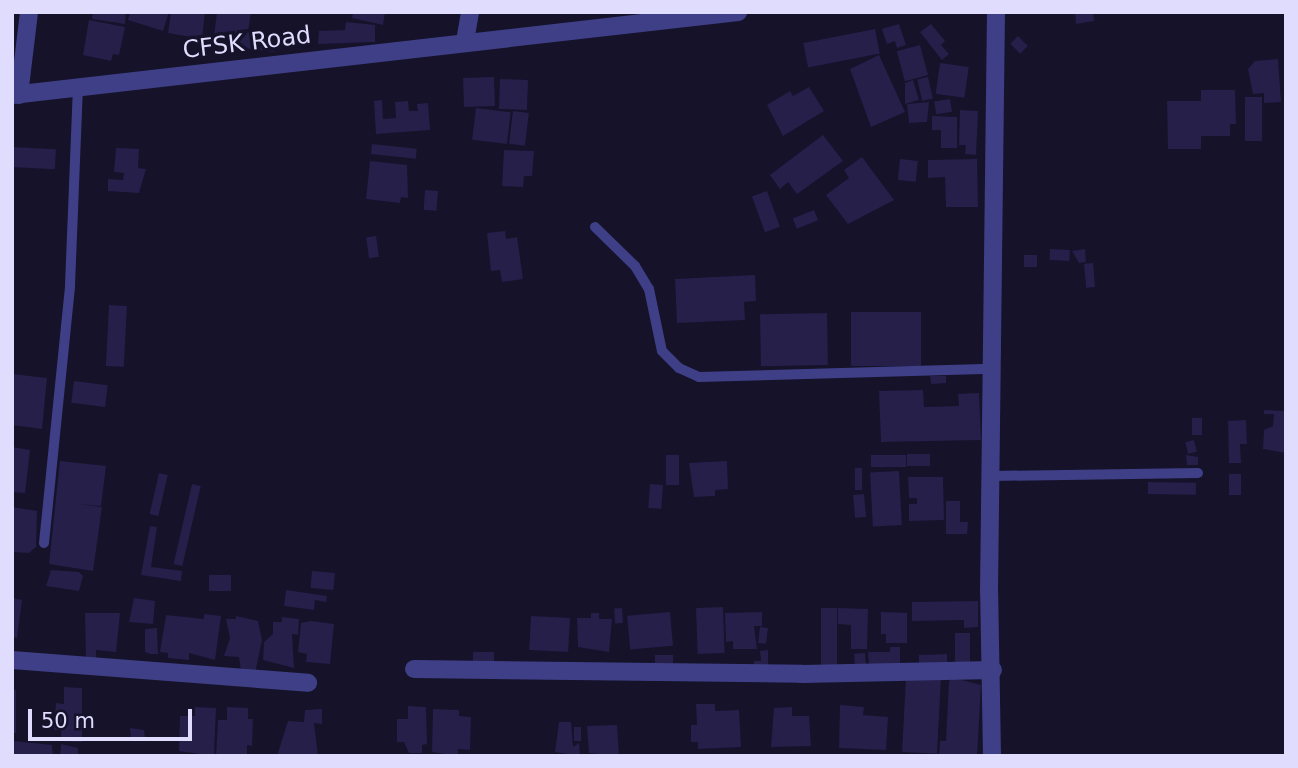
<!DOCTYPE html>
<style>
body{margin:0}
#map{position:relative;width:1298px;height:768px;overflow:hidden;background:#15122a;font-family:"DejaVu Sans",sans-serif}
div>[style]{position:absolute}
.building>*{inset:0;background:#251f4a;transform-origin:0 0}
.lane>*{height:10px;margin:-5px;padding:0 5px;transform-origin:5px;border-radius:5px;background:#3f3f87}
.street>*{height:18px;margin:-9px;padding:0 9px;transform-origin:9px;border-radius:9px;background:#3f3f87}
span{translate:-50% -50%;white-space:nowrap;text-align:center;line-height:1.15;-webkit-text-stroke:7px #15122a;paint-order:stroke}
.street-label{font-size:24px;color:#dfdcfe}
.frame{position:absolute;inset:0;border:14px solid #dfdcfe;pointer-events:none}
.scale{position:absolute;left:28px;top:709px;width:164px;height:32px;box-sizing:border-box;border:4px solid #dfdcfe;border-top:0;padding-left:9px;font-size:21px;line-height:24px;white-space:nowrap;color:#dfdcfe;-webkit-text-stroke:5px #15122a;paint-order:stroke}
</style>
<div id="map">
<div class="building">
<div style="clip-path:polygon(93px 12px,126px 12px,125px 24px,92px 19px)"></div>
<div style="clip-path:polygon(130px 12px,169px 12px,163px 31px,128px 20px)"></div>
<div style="clip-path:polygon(171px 12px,205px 12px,202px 39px,168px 33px)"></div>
<div style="clip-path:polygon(217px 12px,251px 12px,248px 32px,277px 35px,274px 52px,213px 44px)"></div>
<div style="clip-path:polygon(353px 12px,385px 12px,383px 25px,352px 18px)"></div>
<div style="clip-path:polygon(1075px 12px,1093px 12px,1094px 21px,1076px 24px)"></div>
<div style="clip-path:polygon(89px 20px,125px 27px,119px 55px,113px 54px,111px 61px,83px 55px)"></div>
<div style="clip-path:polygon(346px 22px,375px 25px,375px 42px,318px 44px,319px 31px,345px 30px)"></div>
<div style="clip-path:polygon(899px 24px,906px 45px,897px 48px,895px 41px,887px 44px,882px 29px)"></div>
<div style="clip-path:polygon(931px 24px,945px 41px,941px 45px,949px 54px,942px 60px,920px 32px)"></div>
<div style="left:875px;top:29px;width:25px;height:73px;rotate:79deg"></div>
<div style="left:1018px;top:36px;width:14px;height:11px;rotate:45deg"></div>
<div style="left:920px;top:45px;width:31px;height:24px;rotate:75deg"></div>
<div style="clip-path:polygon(879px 55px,905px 112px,871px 127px,850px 69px)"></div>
<div style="clip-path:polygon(1278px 59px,1281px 102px,1264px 103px,1264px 93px,1253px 94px,1248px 69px,1255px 61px)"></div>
<div style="left:940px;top:63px;width:29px;height:31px;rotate:8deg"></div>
<div style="left:494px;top:77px;width:29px;height:31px;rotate:88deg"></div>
<div style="left:928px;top:77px;width:22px;height:11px;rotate:77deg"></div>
<div style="left:500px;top:79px;width:28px;height:30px;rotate:2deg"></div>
<div style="clip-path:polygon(913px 80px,919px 100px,905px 104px,905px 83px)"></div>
<div style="clip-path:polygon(809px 87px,824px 111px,783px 136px,767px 105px,790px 91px,793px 96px)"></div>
<div style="clip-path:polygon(1201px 90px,1235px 90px,1236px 124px,1230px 124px,1230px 136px,1201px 136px,1201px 149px,1168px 149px,1167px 101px,1201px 101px)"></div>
<div style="left:1245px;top:97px;width:17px;height:44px"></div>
<div style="left:950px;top:99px;width:13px;height:16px;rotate:81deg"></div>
<div style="clip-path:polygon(382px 100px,383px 119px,396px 118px,395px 102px,408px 101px,409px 111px,418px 111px,417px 104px,428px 103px,430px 130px,376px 134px,374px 101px)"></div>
<div style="clip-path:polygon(929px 102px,927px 122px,909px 123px,907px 104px)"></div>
<div style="left:476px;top:108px;width:35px;height:32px;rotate:7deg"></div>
<div style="clip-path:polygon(960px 110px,978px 111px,976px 155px,965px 154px,966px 145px,959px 145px)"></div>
<div style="left:513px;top:111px;width:16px;height:33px;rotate:7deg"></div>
<div style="clip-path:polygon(932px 116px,957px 117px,957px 148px,941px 148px,941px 130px,932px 130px)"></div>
<div style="clip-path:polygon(823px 135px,843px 161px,797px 194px,788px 182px,780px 189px,770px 175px)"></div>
<div style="left:372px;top:144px;width:45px;height:10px;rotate:6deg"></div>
<div style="left:12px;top:147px;width:44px;height:20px;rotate:3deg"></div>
<div style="clip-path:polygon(116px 148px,139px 149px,138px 168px,146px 169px,139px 193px,108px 191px,108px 179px,123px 180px,124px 173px,114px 172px)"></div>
<div style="clip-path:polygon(504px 150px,534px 151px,532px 176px,524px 176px,523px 187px,502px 186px)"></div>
<div style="clip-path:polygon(862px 157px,894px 200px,848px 224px,826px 195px,849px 178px,844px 170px)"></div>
<div style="left:900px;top:159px;width:18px;height:21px;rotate:6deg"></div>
<div style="clip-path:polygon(977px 159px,978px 207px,946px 207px,945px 177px,928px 178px,928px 160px)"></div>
<div style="clip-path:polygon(370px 161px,407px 165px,408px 198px,401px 197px,400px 203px,366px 199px)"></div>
<div style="left:425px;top:190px;width:13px;height:20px;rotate:4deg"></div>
<div style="left:767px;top:191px;width:38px;height:16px;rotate:70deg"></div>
<div style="left:814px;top:210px;width:11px;height:23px;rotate:68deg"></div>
<div style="clip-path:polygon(505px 231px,506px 239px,517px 237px,523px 279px,502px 282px,500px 270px,491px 271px,487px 233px)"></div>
<div style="left:376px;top:236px;width:21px;height:10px;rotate:82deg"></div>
<div style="left:1050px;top:249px;width:20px;height:11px;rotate:3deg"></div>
<div style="clip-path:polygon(1085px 249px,1086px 262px,1079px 263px,1072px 251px)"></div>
<div style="left:1024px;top:255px;width:13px;height:12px"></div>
<div style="left:1093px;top:263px;width:24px;height:9px;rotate:85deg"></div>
<div style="clip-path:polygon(755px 275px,756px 301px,744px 302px,745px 320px,677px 323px,675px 279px)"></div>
<div style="left:109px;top:305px;width:18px;height:61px;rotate:3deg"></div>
<div style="left:851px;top:312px;width:70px;height:54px"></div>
<div style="left:827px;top:313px;width:52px;height:67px;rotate:89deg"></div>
<div style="clip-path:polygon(12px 374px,47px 378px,42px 429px,12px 425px)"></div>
<div style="clip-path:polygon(930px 376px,946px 376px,946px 383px,931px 384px)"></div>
<div style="left:74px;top:381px;width:34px;height:22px;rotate:7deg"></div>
<div style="clip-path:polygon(923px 390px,924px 407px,959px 406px,958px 394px,979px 393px,981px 440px,881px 442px,879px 391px)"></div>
<div style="clip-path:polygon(1264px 410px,1286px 411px,1286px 453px,1263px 449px,1264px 430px,1273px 426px,1274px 414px,1264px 414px)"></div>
<div style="left:1192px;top:418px;width:10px;height:17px"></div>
<div style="clip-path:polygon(1246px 420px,1247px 444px,1240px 444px,1241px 463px,1229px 463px,1228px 421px)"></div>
<div style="left:1194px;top:440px;width:12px;height:9px;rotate:76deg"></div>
<div style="clip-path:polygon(12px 447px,30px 450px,25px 493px,12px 492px)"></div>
<div style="left:907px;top:454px;width:23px;height:12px"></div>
<div style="left:666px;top:455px;width:13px;height:30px"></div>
<div style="left:906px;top:455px;width:12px;height:35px;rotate:90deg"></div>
<div style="clip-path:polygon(1186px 455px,1198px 457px,1198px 465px,1187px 465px)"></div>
<div style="clip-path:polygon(60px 461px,106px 466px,101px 506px,79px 504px,102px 507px,93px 571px,49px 564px)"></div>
<div style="clip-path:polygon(727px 461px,728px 489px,715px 490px,715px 496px,694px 497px,689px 463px)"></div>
<div style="left:855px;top:468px;width:7px;height:22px"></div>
<div style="left:899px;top:471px;width:54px;height:29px;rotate:87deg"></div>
<div style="left:159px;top:473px;width:9px;height:42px;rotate:13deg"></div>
<div style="left:1241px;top:474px;width:21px;height:12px;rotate:90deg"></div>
<div style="clip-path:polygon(908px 477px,943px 477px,944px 520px,909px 521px,909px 504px,917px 504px,917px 498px,909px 498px)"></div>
<div style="left:1148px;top:482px;width:48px;height:12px;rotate:1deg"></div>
<div style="left:192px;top:484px;width:9px;height:82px;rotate:13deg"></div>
<div style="left:650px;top:484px;width:13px;height:24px;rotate:4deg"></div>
<div style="left:864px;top:494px;width:23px;height:11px;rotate:85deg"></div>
<div style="clip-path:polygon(946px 501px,960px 501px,960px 522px,968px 522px,967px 534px,946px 534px)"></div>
<div style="clip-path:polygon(12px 507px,37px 511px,36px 547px,29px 553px,12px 552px)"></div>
<div style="clip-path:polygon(150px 526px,157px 527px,151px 567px,182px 571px,181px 581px,141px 575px)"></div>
<div style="clip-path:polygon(51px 570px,79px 572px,83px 576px,79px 591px,46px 586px)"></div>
<div style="left:312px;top:571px;width:23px;height:17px;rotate:5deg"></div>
<div style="left:209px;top:575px;width:22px;height:16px"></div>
<div style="clip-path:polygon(286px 590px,327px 596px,326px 602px,315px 600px,314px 610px,284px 606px)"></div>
<div style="clip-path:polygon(12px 598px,22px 600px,17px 638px,12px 637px)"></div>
<div style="clip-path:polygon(134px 598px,155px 601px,153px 624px,129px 622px)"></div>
<div style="clip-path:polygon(978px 601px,978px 627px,964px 628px,964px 620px,912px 621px,912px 602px)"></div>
<div style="left:723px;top:607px;width:46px;height:27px;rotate:88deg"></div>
<div style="left:622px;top:608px;width:15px;height:8px;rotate:86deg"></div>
<div style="left:821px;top:608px;width:16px;height:59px"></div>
<div style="clip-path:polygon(838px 608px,868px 609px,867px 649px,851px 649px,851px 625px,838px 624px)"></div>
<div style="left:670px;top:612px;width:34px;height:43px;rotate:85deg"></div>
<div style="clip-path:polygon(762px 612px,762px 626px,754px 626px,757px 649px,733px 649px,733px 641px,726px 642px,725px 613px)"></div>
<div style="clip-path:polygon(881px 612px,907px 613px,907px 643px,886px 643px,886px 634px,881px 634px)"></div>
<div style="clip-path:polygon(85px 613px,120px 613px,116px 652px,96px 650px,96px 662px,86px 661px)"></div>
<div style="clip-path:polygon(591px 613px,599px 613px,599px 619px,612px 619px,609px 652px,578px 647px,577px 618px,591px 618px)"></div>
<div style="clip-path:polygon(204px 614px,221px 616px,215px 660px,189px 653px,189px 660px,168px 658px,168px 653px,160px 652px,166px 615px,204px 619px)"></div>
<div style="clip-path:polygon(236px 616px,258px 621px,262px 640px,254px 678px,242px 678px,239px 657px,224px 656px,230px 638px,226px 619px,236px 619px)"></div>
<div style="left:531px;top:616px;width:39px;height:34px;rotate:3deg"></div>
<div style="clip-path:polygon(282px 617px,299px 619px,298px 635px,292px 634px,294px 668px,263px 660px,264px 642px,273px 634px,273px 622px,282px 622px)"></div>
<div style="clip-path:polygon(311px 621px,334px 624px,330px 664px,306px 662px,307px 654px,298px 652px,301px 623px)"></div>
<div style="left:760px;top:627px;width:8px;height:16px;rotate:7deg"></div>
<div style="clip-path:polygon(157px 628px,158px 654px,150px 654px,145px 652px,145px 629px)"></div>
<div style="left:955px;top:633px;width:15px;height:31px"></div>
<div style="clip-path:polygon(890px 647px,900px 647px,900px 664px,869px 665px,868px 652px,890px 652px)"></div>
<div style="clip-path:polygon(768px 650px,768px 667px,754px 668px,754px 661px,761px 661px,760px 651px)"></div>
<div style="left:473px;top:652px;width:21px;height:15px"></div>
<div style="left:865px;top:653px;width:13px;height:11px;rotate:86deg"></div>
<div style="clip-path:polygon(947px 654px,947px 664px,919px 667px,919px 655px)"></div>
<div style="left:655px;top:655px;width:18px;height:8px"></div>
<div style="left:906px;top:677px;width:35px;height:75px;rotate:3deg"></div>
<div style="clip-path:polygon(954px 678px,981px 685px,977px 756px,939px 755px,940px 741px,946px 741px,949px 681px)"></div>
<div style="clip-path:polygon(64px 687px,82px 688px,82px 742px,61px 741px,61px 730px,54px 730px,56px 703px,64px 704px)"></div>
<div style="left:12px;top:690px;width:4px;height:43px"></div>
<div style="clip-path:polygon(696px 704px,715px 704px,715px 711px,739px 710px,741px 747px,698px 749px,698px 742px,691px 742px,691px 725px,697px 725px)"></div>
<div style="clip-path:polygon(840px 705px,864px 707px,863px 715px,888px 717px,886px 750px,839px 748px)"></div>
<div style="clip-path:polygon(408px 706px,426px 707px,427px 744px,422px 745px,422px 753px,409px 753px,404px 742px,397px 742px,397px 719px,408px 719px)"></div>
<div style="clip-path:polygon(195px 707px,216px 708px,214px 756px,179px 751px,180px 716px,195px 716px)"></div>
<div style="clip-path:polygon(227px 707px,248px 708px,248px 719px,253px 719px,252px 746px,247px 745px,247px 756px,216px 756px,218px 720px,227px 720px)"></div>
<div style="clip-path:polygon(792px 707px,792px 716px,809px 716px,811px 746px,771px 747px,774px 708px)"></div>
<div style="clip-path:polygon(322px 709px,322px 724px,314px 723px,318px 756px,277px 756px,288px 721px,304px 722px,305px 710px)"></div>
<div style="clip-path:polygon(433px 709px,459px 710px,459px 716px,471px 717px,470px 750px,458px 749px,458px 756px,432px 752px)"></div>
<div style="clip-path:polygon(559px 722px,571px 722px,573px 747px,579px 743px,580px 756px,555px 752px)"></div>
<div style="clip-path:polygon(617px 725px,619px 756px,589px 753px,587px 726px)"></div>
<div style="left:574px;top:727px;width:7px;height:14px"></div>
<div style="clip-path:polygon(130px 728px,144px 730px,145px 738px,131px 739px)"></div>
<div style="clip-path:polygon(13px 741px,52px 745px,53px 756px,12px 756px)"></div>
<div style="clip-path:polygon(61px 744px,78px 748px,78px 756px,60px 756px)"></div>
</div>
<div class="lane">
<div style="left:595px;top:227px;width:56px;rotate:44.3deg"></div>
<div style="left:635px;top:266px;width:27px;rotate:59deg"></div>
<div style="left:649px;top:289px;width:63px;rotate:78.2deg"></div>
<div style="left:662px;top:351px;width:24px;rotate:45deg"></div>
<div style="left:679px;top:368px;width:22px;rotate:24deg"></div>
<div style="left:699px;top:377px;width:293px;rotate:-1.6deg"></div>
<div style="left:990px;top:476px;width:208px;rotate:-0.8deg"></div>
<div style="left:44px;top:543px;width:259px;rotate:-84.2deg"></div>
<div style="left:70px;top:285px;width:199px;rotate:-87.7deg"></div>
</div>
<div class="street">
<div style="left:465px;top:41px;width:29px;rotate:-80deg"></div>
<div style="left:12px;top:95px;width:731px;rotate:-6.52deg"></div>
<div style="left:19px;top:95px;width:84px;rotate:-83.1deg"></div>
<div style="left:12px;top:660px;width:297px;rotate:4.4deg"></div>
<div style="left:414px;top:669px;width:388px;rotate:0.7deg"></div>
<div style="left:802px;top:674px;width:191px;rotate:-1.2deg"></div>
<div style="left:992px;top:756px;width:164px;rotate:-91deg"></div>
<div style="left:989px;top:592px;width:580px;rotate:-89.31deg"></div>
</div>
<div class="street-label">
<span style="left:247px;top:43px;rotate:-7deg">CFSK Road</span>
</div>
<div class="frame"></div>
<div class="scale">50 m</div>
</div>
